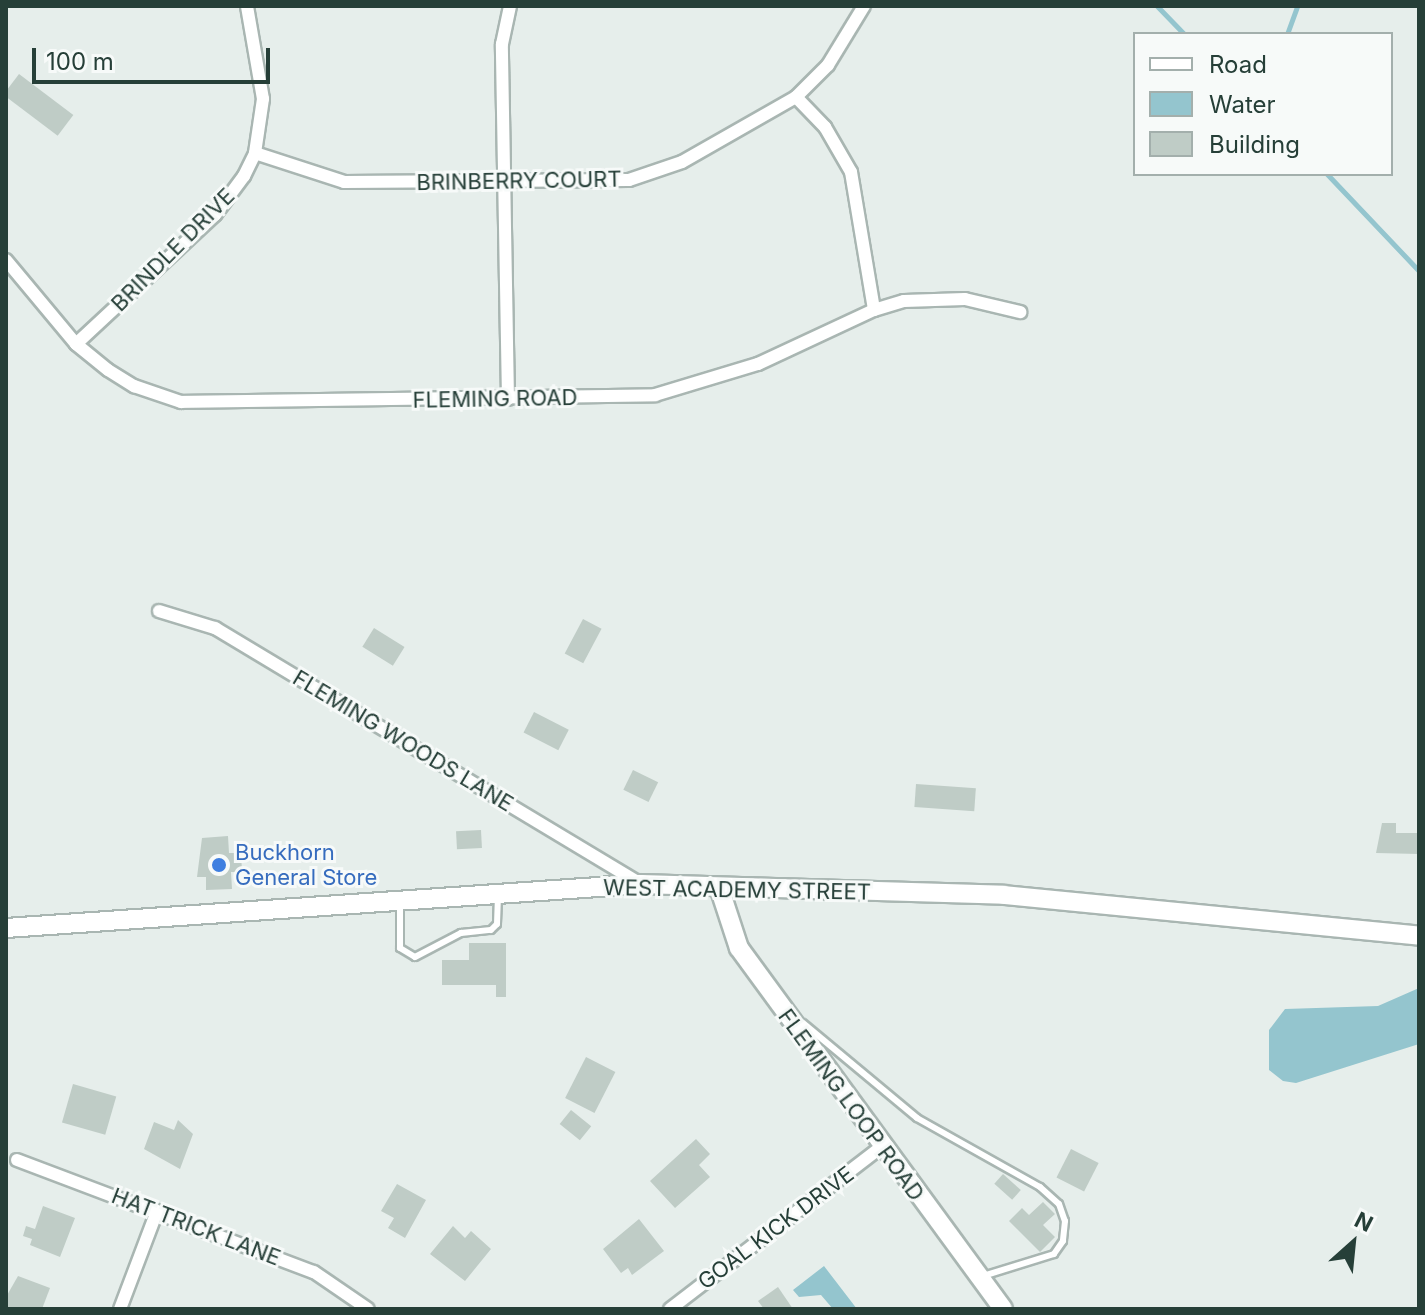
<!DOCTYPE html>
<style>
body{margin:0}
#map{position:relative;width:1425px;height:1315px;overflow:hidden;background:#e6eeeb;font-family:Inter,sans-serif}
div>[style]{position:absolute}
.water>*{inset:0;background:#94c5ce}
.stream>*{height:5px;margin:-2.5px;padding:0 2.5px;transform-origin:2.5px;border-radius:2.5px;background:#94c5ce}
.building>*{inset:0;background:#bfccc6;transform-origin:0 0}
.roads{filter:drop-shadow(2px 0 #a9b6b2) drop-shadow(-2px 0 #a9b6b2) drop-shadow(0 2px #a9b6b2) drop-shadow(0 -2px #a9b6b2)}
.lane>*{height:6px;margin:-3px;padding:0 3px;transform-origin:3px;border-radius:3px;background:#fff}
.street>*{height:12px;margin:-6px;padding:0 6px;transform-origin:6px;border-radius:6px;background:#fff}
.secondary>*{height:18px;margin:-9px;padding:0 9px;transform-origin:9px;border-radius:9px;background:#fff}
.dots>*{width:22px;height:22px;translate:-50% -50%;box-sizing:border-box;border:4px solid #f7faf9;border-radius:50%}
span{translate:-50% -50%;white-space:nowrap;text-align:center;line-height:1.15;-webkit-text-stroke:6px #f7faf9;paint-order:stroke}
.street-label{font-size:22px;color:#263f38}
.shop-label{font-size:22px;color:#366cbe}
.left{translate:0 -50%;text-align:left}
.frame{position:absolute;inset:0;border:8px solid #263f38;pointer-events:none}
.legend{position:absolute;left:1133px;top:32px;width:260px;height:144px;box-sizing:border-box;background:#f7faf9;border:2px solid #a3afac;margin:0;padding:10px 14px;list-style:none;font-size:24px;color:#263f38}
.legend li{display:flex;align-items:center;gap:16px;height:40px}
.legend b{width:40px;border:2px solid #a3afac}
.north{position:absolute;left:1313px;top:1203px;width:80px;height:80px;-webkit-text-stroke:6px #f7faf9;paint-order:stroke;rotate:27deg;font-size:22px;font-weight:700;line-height:32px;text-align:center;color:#263f38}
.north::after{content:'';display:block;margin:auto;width:28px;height:36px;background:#263f38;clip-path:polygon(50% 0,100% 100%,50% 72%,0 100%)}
.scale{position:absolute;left:32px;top:48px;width:238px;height:36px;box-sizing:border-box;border:4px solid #263f38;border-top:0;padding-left:10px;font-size:24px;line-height:28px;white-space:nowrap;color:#263f38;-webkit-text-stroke:6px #f7faf9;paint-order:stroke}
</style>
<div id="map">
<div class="water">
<div style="clip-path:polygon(1419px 988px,1419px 1044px,1296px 1083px,1283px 1081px,1269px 1070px,1269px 1030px,1285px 1009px,1378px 1006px)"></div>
<div style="clip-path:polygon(824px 1266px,857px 1309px,833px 1309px,821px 1295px,799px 1297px,793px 1290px)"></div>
</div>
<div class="stream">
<div style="left:1157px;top:6px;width:39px;rotate:46deg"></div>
<div style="left:1287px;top:34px;width:30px;rotate:-70deg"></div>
<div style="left:1327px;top:174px;width:134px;rotate:46.5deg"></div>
</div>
<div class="building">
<div style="left:19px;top:74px;width:68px;height:26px;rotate:37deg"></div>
<div style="left:583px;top:619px;width:21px;height:39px;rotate:28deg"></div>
<div style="left:374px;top:628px;width:36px;height:22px;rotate:32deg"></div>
<div style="left:534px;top:712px;width:39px;height:23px;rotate:27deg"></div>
<div style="left:633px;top:770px;width:28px;height:22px;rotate:26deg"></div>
<div style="left:916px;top:784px;width:60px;height:23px;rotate:4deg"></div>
<div style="clip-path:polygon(1382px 823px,1396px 823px,1396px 833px,1419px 833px,1419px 854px,1376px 853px)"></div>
<div style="left:481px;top:830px;width:18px;height:25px;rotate:87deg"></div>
<div style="clip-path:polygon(228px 836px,229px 853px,241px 853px,242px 872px,231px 872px,232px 889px,206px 890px,206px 877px,197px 877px,202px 838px)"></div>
<div style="clip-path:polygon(469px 943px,506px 943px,506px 997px,496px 997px,496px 985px,442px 985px,442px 960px,469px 960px)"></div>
<div style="left:586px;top:1057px;width:33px;height:46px;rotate:27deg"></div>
<div style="left:73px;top:1084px;width:45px;height:40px;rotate:16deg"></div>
<div style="left:571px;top:1110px;width:26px;height:18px;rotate:39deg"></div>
<div style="clip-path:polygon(178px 1120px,193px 1134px,180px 1169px,144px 1149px,154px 1122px,174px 1130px)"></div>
<div style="clip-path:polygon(696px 1139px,710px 1154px,699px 1165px,710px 1177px,675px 1208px,650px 1181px)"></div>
<div style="left:1071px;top:1149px;width:31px;height:32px;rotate:27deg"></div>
<div style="left:1003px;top:1174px;width:24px;height:13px;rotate:42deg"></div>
<div style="clip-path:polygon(397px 1184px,426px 1200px,405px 1238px,388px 1228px,394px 1218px,381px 1211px)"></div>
<div style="clip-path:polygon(1043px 1202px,1055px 1214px,1043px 1225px,1055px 1237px,1040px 1252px,1009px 1221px,1022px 1208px,1029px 1215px)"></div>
<div style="clip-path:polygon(43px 1206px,75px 1218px,60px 1257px,30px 1245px,32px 1239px,23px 1236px,26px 1226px,35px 1229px)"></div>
<div style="clip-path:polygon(639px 1219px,664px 1251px,632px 1275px,628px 1268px,621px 1273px,603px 1249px)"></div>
<div style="clip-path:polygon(453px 1226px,465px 1238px,471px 1231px,491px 1249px,465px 1281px,430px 1254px)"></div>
<div style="clip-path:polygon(18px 1276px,50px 1288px,42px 1309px,6px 1309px,6px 1297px)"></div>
<div style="clip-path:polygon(778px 1287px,793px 1309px,764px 1309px,758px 1301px)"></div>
</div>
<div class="roads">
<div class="lane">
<div style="left:400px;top:902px;width:46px;rotate:90deg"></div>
<div style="left:400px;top:948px;width:17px;rotate:31deg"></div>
<div style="left:415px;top:957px;width:52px;rotate:-27.6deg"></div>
<div style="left:461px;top:933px;width:30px;rotate:-6deg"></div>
<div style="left:491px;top:930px;width:8px;rotate:-45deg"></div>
<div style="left:497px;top:924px;width:29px;rotate:-88deg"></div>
<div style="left:803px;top:1023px;width:148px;rotate:39.8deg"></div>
<div style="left:917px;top:1118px;width:141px;rotate:29.3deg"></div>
<div style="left:1040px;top:1187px;width:25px;rotate:42deg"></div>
<div style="left:1059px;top:1204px;width:18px;rotate:71deg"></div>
<div style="left:1065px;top:1221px;width:20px;rotate:96deg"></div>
<div style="left:1063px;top:1241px;width:16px;rotate:125deg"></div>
<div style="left:1054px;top:1254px;width:74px;rotate:162.8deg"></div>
</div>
<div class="street">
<div style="left:796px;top:97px;width:42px;rotate:46deg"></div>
<div style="left:825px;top:127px;width:52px;rotate:60deg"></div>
<div style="left:851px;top:172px;width:140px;rotate:80.5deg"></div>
<div style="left:255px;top:153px;width:94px;rotate:18deg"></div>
<div style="left:344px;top:182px;width:285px;rotate:-0.4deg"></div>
<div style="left:629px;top:180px;width:56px;rotate:-18.8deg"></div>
<div style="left:682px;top:162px;width:131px;rotate:-29.7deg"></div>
<div style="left:796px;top:97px;width:45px;rotate:-45deg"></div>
<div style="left:828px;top:65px;width:69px;rotate:-58.6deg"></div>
<div style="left:6px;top:260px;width:109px;rotate:50.2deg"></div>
<div style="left:76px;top:344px;width:41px;rotate:39.1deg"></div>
<div style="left:108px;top:370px;width:31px;rotate:32deg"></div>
<div style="left:134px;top:386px;width:50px;rotate:18.8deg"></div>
<div style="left:181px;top:402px;width:474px;rotate:-0.8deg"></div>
<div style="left:655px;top:395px;width:108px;rotate:-16.8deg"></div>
<div style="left:758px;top:364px;width:128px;rotate:-25deg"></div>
<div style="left:874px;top:310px;width:31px;rotate:-17deg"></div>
<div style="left:904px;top:301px;width:61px;rotate:-1.9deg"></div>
<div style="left:965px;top:299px;width:57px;rotate:13.3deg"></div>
<div style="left:76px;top:344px;width:190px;rotate:-42.9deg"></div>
<div style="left:215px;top:215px;width:49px;rotate:-53.4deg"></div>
<div style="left:244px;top:176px;width:25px;rotate:-64deg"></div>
<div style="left:255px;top:153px;width:55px;rotate:-81.6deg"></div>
<div style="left:263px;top:99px;width:94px;rotate:-99.8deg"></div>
<div style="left:508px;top:399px;width:355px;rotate:-91deg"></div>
<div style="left:502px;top:44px;width:39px;rotate:-78deg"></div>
<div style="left:159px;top:611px;width:59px;rotate:16.9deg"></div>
<div style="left:215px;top:628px;width:495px;rotate:31deg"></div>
<div style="left:17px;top:1160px;width:317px;rotate:20.7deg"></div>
<div style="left:314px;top:1272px;width:65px;rotate:34.4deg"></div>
<div style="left:120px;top:1309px;width:105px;rotate:-69.3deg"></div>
<div style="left:670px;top:1309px;width:266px;rotate:-37.5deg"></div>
</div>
<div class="secondary">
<div style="left:720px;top:890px;width:61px;rotate:71.9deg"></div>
<div style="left:739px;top:948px;width:447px;rotate:53.8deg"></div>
<div style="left:6px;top:928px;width:637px;rotate:-3.96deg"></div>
<div style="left:641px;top:884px;width:363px;rotate:1.7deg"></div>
<div style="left:1004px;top:895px;width:417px;rotate:5.6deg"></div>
</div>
</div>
<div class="dots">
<div style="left:219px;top:865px;background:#3f7fe0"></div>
</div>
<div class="street-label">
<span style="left:519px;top:181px;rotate:-1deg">BRINBERRY COURT</span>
<span style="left:173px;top:250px;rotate:-45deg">BRINDLE DRIVE</span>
<span style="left:495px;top:399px;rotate:-1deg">FLEMING ROAD</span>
<span style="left:403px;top:741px;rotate:31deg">FLEMING WOODS LANE</span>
<span style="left:737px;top:890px;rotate:1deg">WEST ACADEMY STREET</span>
<span style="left:851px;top:1105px;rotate:54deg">FLEMING LOOP ROAD</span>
<span style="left:196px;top:1227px;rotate:21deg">HAT TRICK LANE</span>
<span style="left:776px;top:1228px;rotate:-37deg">GOAL KICK DRIVE</span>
</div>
<div class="shop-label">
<span class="left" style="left:235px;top:865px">Buckhorn<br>General Store</span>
</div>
<div class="frame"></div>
<ul class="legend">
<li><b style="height:10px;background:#fff"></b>Road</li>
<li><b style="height:22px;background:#94c5ce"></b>Water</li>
<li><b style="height:22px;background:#bfccc6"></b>Building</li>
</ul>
<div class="north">N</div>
<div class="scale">100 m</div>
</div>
